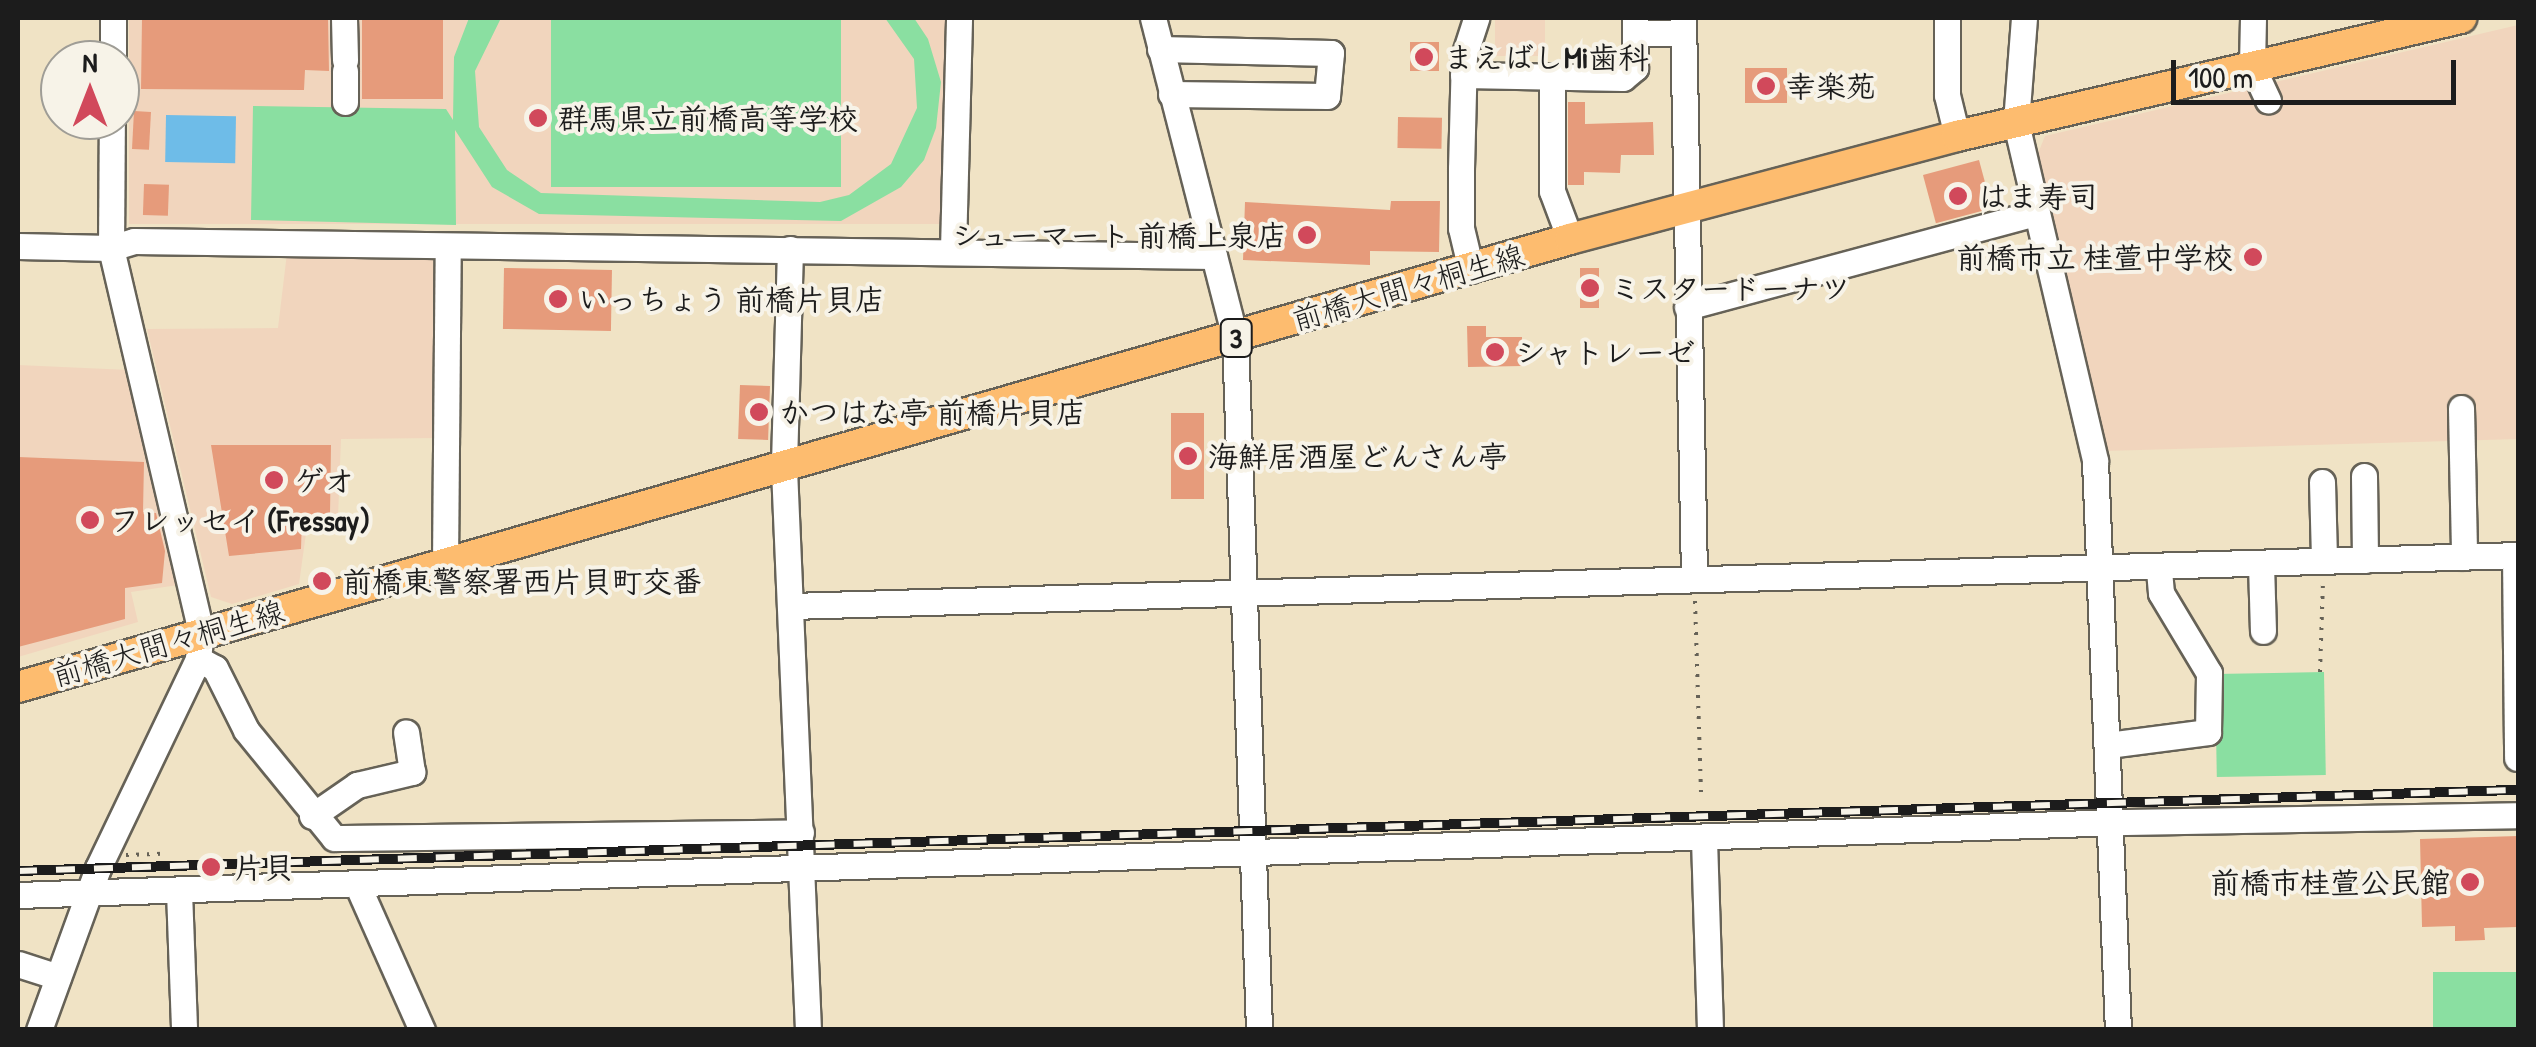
<!DOCTYPE html>
<meta charset="utf-8">
<style>
body{margin:0}
#map{position:relative;width:2536px;height:1047px;overflow:hidden;background:#f0e3c5;font-family:"Patrick Hand","Klee One",sans-serif}
div>[style]{position:absolute}
.built>*{inset:0;background:#f1d5bd;transform-origin:0 0}
.green>*{inset:0;background:#8adfa1;transform-origin:0 0}
.water>*{inset:0;background:#6ebce8;transform-origin:0 0}
.building>*{inset:0;background:#e69b7b;transform-origin:0 0}
.path>*{height:4px;margin-top:-2px;transform-origin:0;background:repeating-linear-gradient(90deg,#666257 0 2.5px,transparent 0 10.5px)}
.roads{filter:drop-shadow(2px 0 #666257) drop-shadow(-2px 0 #666257) drop-shadow(0 2px #666257) drop-shadow(0 -2px #666257)}
.minor>*{height:25px;margin:-12.5px;padding:0 12.5px;transform-origin:12.5px;border-radius:12.5px;background:#fff}
.major>*{height:30px;margin:-15px;padding:0 15px;transform-origin:15px;border-radius:15px;background:#fdbc6f}
.rail>*{height:10px;margin-top:-5px;transform-origin:0;background:repeating-linear-gradient(90deg,#f7f3e8 0 19px,#1c1c1c 0 38px);box-sizing:border-box;border-block:2px solid #1c1c1c}
.dots>*{width:28px;height:28px;translate:-50% -50%;box-sizing:border-box;border:5px solid #f7f3e8;border-radius:50%}
span{translate:-50% -50%;white-space:nowrap;text-align:center;line-height:1.15;-webkit-text-stroke:8px #f7f3e8;paint-order:stroke}
.shield-label span{padding:2px 8px;background:#f7f3e8;border:2px solid;border-radius:8px;-webkit-text-stroke-width:0}
.shield-label{font-size:28px;color:#1c1c1c;font-weight:700}
.poi-label{font-size:30px;color:#1c1c1c;font-weight:700}
.left{translate:0 -50%;text-align:left}
.right{translate:-100% -50%;text-align:right}
.street-label{font-size:30px;color:#1c1c1c}
.frame{position:absolute;inset:0;border:20px solid #1c1c1c;pointer-events:none}
.north{position:absolute;left:40px;top:40px;width:100px;height:100px;box-sizing:border-box;background:#f7f3e8;border:2px solid #9f9d96;border-radius:50%;rotate:0deg;font-size:28px;font-weight:700;line-height:40px;text-align:center;color:#1c1c1c}
.north::after{content:'';display:block;margin:auto;width:35px;height:45px;background:#d1495b;clip-path:polygon(50% 0,100% 100%,50% 72%,0 100%)}
.scale{position:absolute;left:2171px;top:60px;width:285px;height:45px;box-sizing:border-box;border:5px solid #1c1c1c;border-top:0;padding-left:12px;font-size:30px;line-height:35px;white-space:nowrap;color:#1c1c1c;-webkit-text-stroke:8px #f7f3e8;paint-order:stroke}
</style>
<div id="map">
<div class="built">
<div style="left:129px;top:18px;width:821px;height:206px"></div>
<div style="left:1495px;top:18px;width:50px;height:38px"></div>
<div style="clip-path:polygon(2518px 25px,2518px 439px,2104px 451px,2035px 161px,2045px 136px)"></div>
<div style="clip-path:polygon(287px 253px,439px 258px,436px 438px,341px 439px,338px 518px,308px 519px,299px 584px,232px 604px,211px 597px,147px 329px,278px 328px)"></div>
<div style="clip-path:polygon(18px 365px,129px 370px,178px 585px,131px 592px,138px 622px,18px 657px)"></div>
</div>
<div class="green">
<div style="clip-path:polygon(469px 18px,501px 18px,475px 71px,479px 127px,507px 170px,541px 193px,820px 202px,849px 195px,891px 164px,917px 108px,914px 59px,885px 18px,914px 18px,928px 39px,941px 82px,936px 128px,924px 160px,901px 187px,841px 221px,539px 214px,492px 187px,455px 130px,456px 225px,251px 220px,253px 106px,446px 109px,453px 120px,454px 57px)"></div>
<div style="left:551px;top:18px;width:290px;height:169px"></div>
<div style="left:2324px;top:672px;width:103px;height:109px;rotate:89deg"></div>
<div style="left:2518px;top:972px;width:57px;height:85px;rotate:90deg"></div>
</div>
<div class="water">
<div style="left:166px;top:115px;width:70px;height:47px;rotate:1deg"></div>
</div>
<div class="building">
<div style="clip-path:polygon(142px 18px,328px 18px,329px 71px,305px 70px,304px 90px,141px 89px)"></div>
<div style="left:362px;top:18px;width:81px;height:81px"></div>
<div style="left:1410px;top:42px;width:29px;height:29px"></div>
<div style="left:1745px;top:68px;width:42px;height:35px"></div>
<div style="clip-path:polygon(1568px 102px,1585px 102px,1585px 124px,1653px 122px,1654px 155px,1621px 155px,1620px 173px,1584px 172px,1584px 185px,1568px 185px)"></div>
<div style="left:134px;top:111px;width:17px;height:38px;rotate:3deg"></div>
<div style="left:1398px;top:117px;width:44px;height:31px;rotate:1deg"></div>
<div style="left:1979px;top:160px;width:50px;height:58px;rotate:75deg"></div>
<div style="left:144px;top:184px;width:25px;height:31px;rotate:2deg"></div>
<div style="clip-path:polygon(1391px 201px,1440px 201px,1439px 252px,1370px 251px,1370px 265px,1243px 260px,1245px 202px,1390px 210px)"></div>
<div style="left:504px;top:268px;width:108px;height:61px;rotate:1deg"></div>
<div style="left:1580px;top:268px;width:19px;height:40px"></div>
<div style="clip-path:polygon(1467px 326px,1486px 326px,1486px 337px,1522px 337px,1522px 366px,1468px 367px)"></div>
<div style="left:740px;top:385px;width:30px;height:54px;rotate:2deg"></div>
<div style="left:1171px;top:413px;width:33px;height:86px"></div>
<div style="clip-path:polygon(211px 445px,331px 445px,330px 515px,302px 516px,301px 549px,229px 556px)"></div>
<div style="clip-path:polygon(18px 457px,144px 462px,143px 512px,156px 513px,165px 551px,162px 583px,125px 588px,125px 619px,18px 647px)"></div>
<div style="clip-path:polygon(2518px 836px,2518px 927px,2484px 928px,2485px 940px,2455px 941px,2455px 926px,2422px 927px,2420px 839px)"></div>
</div>
<div class="path">
<div style="left:1695px;top:601px;width:195px;rotate:88.2deg"></div>
<div style="left:2320px;top:672px;width:91px;rotate:-88.1deg"></div>
<div style="left:126px;top:855px;width:36px;rotate:-2deg"></div>
</div>
<div class="roads">
<div class="minor">
<div style="left:344px;top:18px;width:42px;rotate:88.6deg"></div>
<div style="left:1153px;top:18px;width:330px;rotate:75.6deg"></div>
<div style="left:1235px;top:338px;width:692px;rotate:88.01deg"></div>
<div style="left:1683px;top:18px;width:558px;rotate:88.87deg"></div>
<div style="left:1947px;top:18px;width:77px;rotate:90deg"></div>
<div style="left:1947px;top:95px;width:42px;rotate:76.3deg"></div>
<div style="left:2024px;top:18px;width:105px;rotate:94.4deg"></div>
<div style="left:2016px;top:123px;width:347px;rotate:76.8deg"></div>
<div style="left:2095px;top:461px;width:569px;rotate:87.69deg"></div>
<div style="left:2253px;top:18px;width:48px;rotate:91.2deg"></div>
<div style="left:2252px;top:66px;width:38px;rotate:65deg"></div>
<div style="left:1635px;top:33px;width:48px"></div>
<div style="left:1160px;top:49px;width:171px;rotate:1.3deg"></div>
<div style="left:1331px;top:53px;width:43px;rotate:95.3deg"></div>
<div style="left:1327px;top:96px;width:156px;rotate:-179.3deg"></div>
<div style="left:113px;top:60px;width:42px;rotate:-90deg"></div>
<div style="left:345px;top:71px;width:31px;rotate:90deg"></div>
<div style="left:1463px;top:75px;width:160px;rotate:1.1deg"></div>
<div style="left:1623px;top:78px;width:16px;rotate:-40deg"></div>
<div style="left:1635px;top:68px;width:50px;rotate:-90deg"></div>
<div style="left:1552px;top:77px;width:114px;rotate:90deg"></div>
<div style="left:1552px;top:191px;width:51px;rotate:69.4deg"></div>
<div style="left:18px;top:246px;width:93px;rotate:1.2deg"></div>
<div style="left:111px;top:248px;width:24px;rotate:-17deg"></div>
<div style="left:134px;top:241px;width:1080px;rotate:0.8deg"></div>
<div style="left:790px;top:249px;width:220px;rotate:91.6deg"></div>
<div style="left:784px;top:469px;width:562px;rotate:87.55deg"></div>
<div style="left:953px;top:249px;width:231px;rotate:-88.5deg"></div>
<div style="left:1471px;top:270px;width:43px;rotate:-103.4deg"></div>
<div style="left:1461px;top:228px;width:59px;rotate:-90deg"></div>
<div style="left:1461px;top:169px;width:113px;rotate:-88.5deg"></div>
<div style="left:1464px;top:56px;width:40px;rotate:-72deg"></div>
<div style="left:1687px;top:307px;width:361px;rotate:-15.1deg"></div>
<div style="left:2461px;top:408px;width:149px;rotate:88.8deg"></div>
<div style="left:2364px;top:476px;width:84px;rotate:89.3deg"></div>
<div style="left:2322px;top:482px;width:79px;rotate:88.5deg"></div>
<div style="left:2515px;top:555px;width:203px;rotate:89.4deg"></div>
<div style="left:445px;top:563px;width:317px;rotate:-89.5deg"></div>
<div style="left:2261px;top:564px;width:67px;rotate:88.3deg"></div>
<div style="left:791px;top:606px;width:1728px;rotate:-1.69deg"></div>
<div style="left:198px;top:659px;width:19px;rotate:28deg"></div>
<div style="left:215px;top:668px;width:69px;rotate:63.4deg"></div>
<div style="left:246px;top:730px;width:139px;rotate:50.8deg"></div>
<div style="left:334px;top:838px;width:467px;rotate:-0.7deg"></div>
<div style="left:2108px;top:745px;width:101px;rotate:-7.4deg"></div>
<div style="left:2208px;top:732px;width:59px;rotate:-89deg"></div>
<div style="left:2209px;top:673px;width:93px;rotate:-121deg"></div>
<div style="left:2161px;top:593px;width:25px;rotate:-95deg"></div>
<div style="left:312px;top:816px;width:55px;rotate:-34.6deg"></div>
<div style="left:357px;top:785px;width:57px;rotate:-13.3deg"></div>
<div style="left:412px;top:772px;width:40px;rotate:-98.5deg"></div>
<div style="left:1704px;top:839px;width:191px;rotate:88.2deg"></div>
<div style="left:357px;top:884px;width:160px;rotate:66deg"></div>
<div style="left:179px;top:891px;width:139px;rotate:87.9deg"></div>
<div style="left:18px;top:895px;width:2107px;rotate:-1.99deg"></div>
<div style="left:2124px;top:822px;width:394px;rotate:-1deg"></div>
<div style="left:18px;top:964px;width:42px;rotate:18deg"></div>
<div style="left:39px;top:1030px;width:172px;rotate:-70deg"></div>
<div style="left:98px;top:868px;width:232px;rotate:-64.4deg"></div>
<div style="left:198px;top:659px;width:27px;rotate:-84deg"></div>
<div style="left:201px;top:632px;width:394px;rotate:-103.2deg"></div>
<div style="left:111px;top:248px;width:128px;rotate:-89.6deg"></div>
</div>
<div class="major">
<div style="left:18px;top:687px;width:1615px;rotate:-16.1deg"></div>
<div style="left:1570px;top:239px;width:400px;rotate:-14.9deg"></div>
<div style="left:1957px;top:136px;width:518px;rotate:-13.18deg"></div>
</div>
</div>
<div class="rail">
<div style="left:18px;top:871px;width:2501px;rotate:-1.86deg"></div>
</div>
<div class="dots">
<div style="left:1424px;top:57px;background:#d1495b"></div>
<div style="left:1766px;top:86px;background:#d1495b"></div>
<div style="left:538px;top:118px;background:#d1495b"></div>
<div style="left:1958px;top:196px;background:#d1495b"></div>
<div style="left:1307px;top:235px;background:#d1495b"></div>
<div style="left:2253px;top:257px;background:#d1495b"></div>
<div style="left:1590px;top:288px;background:#d1495b"></div>
<div style="left:558px;top:299px;background:#d1495b"></div>
<div style="left:1495px;top:352px;background:#d1495b"></div>
<div style="left:759px;top:412px;background:#d1495b"></div>
<div style="left:1188px;top:456px;background:#d1495b"></div>
<div style="left:274px;top:480px;background:#d1495b"></div>
<div style="left:90px;top:520px;background:#d1495b"></div>
<div style="left:322px;top:581px;background:#d1495b"></div>
<div style="left:211px;top:867px;background:#d1495b"></div>
<div style="left:2470px;top:882px;background:#d1495b"></div>
</div>
<div class="shield-label">
<span style="left:1236px;top:338px">3</span>
</div>
<div class="poi-label">
<span class="left" style="left:1444px;top:57px">まえばしMi歯科</span>
<span class="left" style="left:1786px;top:86px">幸楽苑</span>
<span class="left" style="left:558px;top:118px">群馬県立前橋高等学校</span>
<span class="left" style="left:1978px;top:196px">はま寿司</span>
<span class="right" style="left:1287px;top:235px">シューマート 前橋上泉店</span>
<span class="right" style="left:2233px;top:257px">前橋市立 桂萱中学校</span>
<span class="left" style="left:1610px;top:288px">ミスタードーナツ</span>
<span class="left" style="left:578px;top:299px">いっちょう 前橋片貝店</span>
<span class="left" style="left:1515px;top:352px">シャトレーゼ</span>
<span class="left" style="left:779px;top:412px">かつはな亭 前橋片貝店</span>
<span class="left" style="left:1208px;top:456px">海鮮居酒屋どんさん亭</span>
<span class="left" style="left:294px;top:480px">ゲオ</span>
<span class="left" style="left:110px;top:520px">フレッセイ (Fressay)</span>
<span class="left" style="left:342px;top:581px">前橋東警察署西片貝町交番</span>
<span class="left" style="left:234px;top:867px">片貝</span>
<span class="right" style="left:2450px;top:882px">前橋市桂萱公民館</span>
</div>
<div class="street-label">
<span style="left:1408px;top:287px;rotate:-16deg">前橋大間々桐生線</span>
<span style="left:168px;top:643px;rotate:-16deg">前橋大間々桐生線</span>
</div>
<div class="frame"></div>
<div class="north">N</div>
<div class="scale">100 m</div>
</div>
